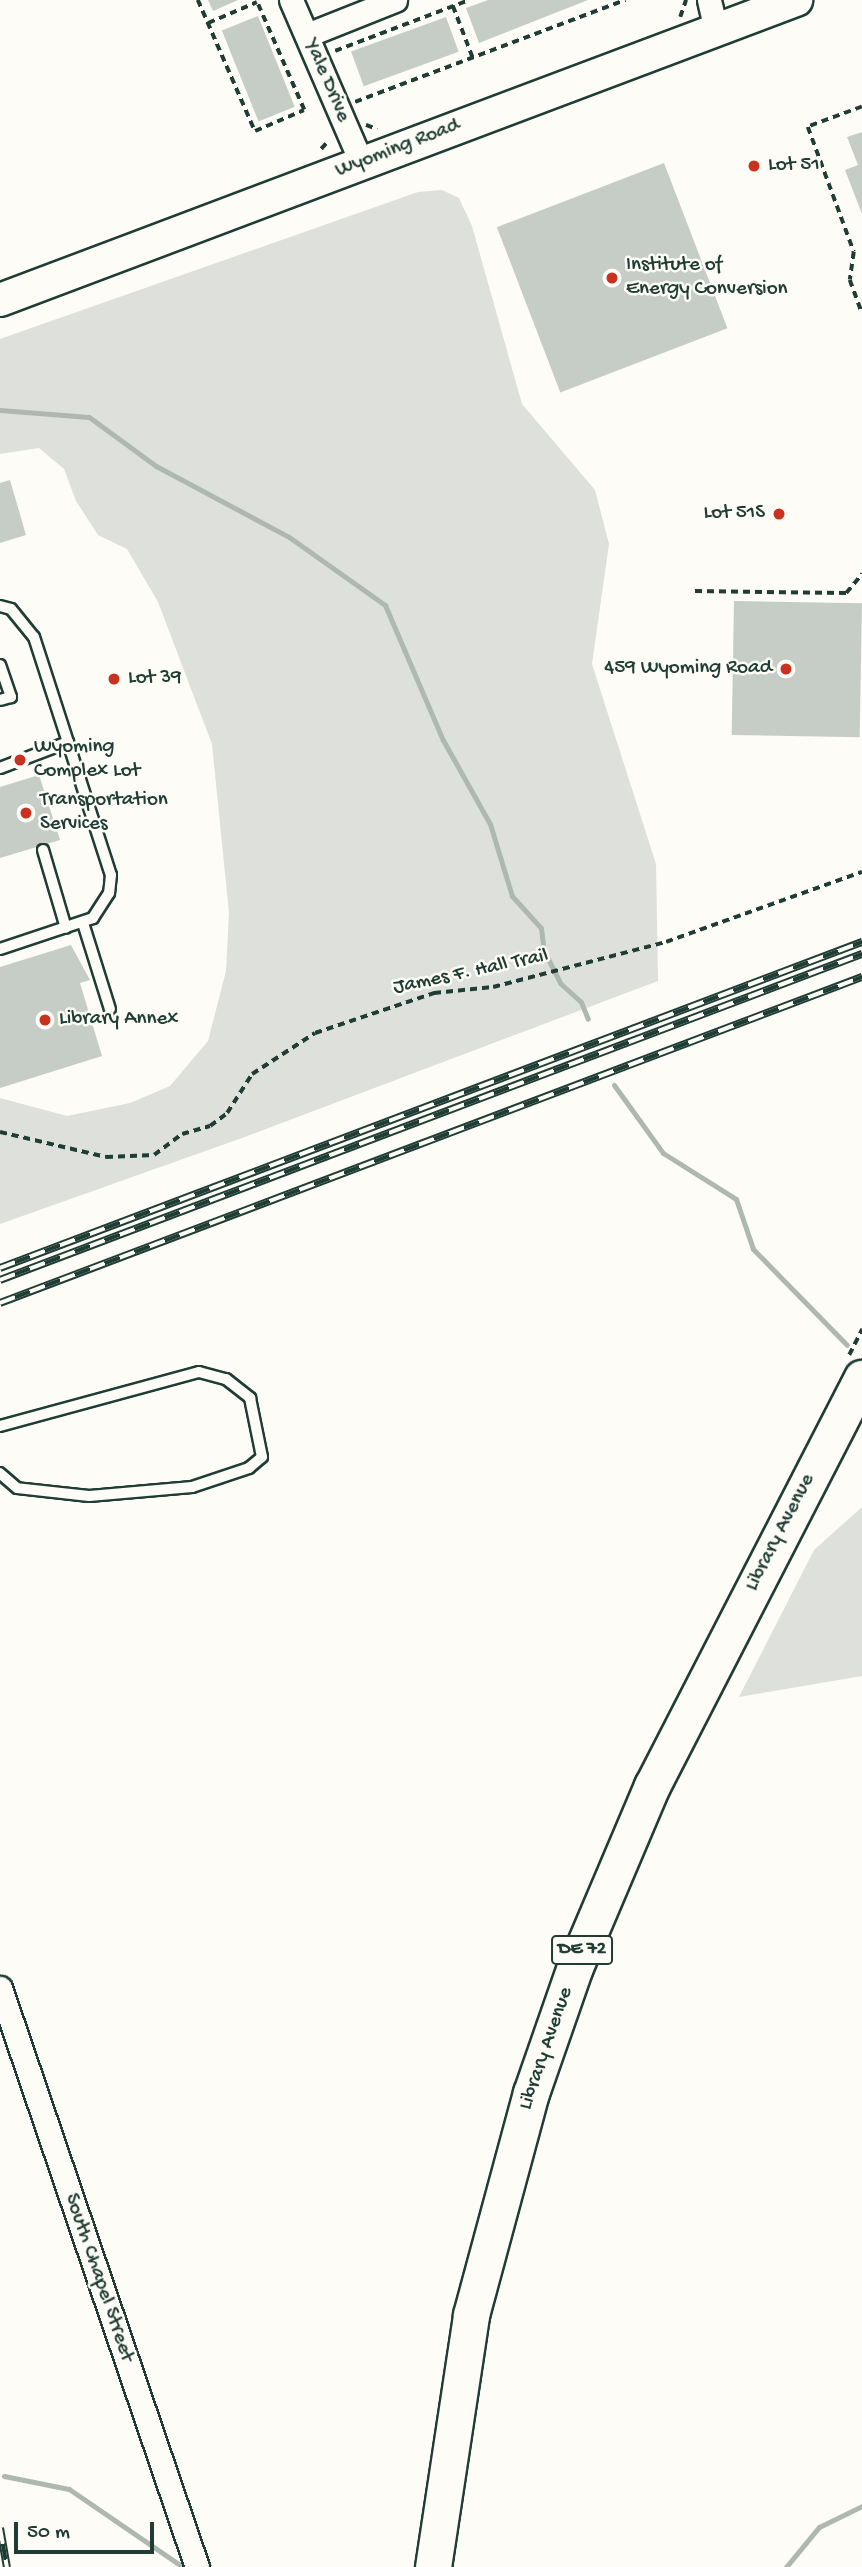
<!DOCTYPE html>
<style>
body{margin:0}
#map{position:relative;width:862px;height:2567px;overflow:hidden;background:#fdfcf7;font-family:"Gochi Hand",sans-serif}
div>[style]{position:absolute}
.green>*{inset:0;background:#dde0db}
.stream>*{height:5px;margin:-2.5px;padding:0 2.5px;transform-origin:2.5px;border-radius:2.5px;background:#aeb8b1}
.building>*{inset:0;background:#c6cdc7;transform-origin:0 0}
.path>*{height:3.5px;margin-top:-1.75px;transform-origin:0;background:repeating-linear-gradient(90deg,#1f3d34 0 7px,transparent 0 12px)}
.roads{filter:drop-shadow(2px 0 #1f3d34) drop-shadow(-2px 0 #1f3d34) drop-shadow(0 2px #1f3d34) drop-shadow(0 -2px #1f3d34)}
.lane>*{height:10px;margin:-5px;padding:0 5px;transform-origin:5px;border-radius:5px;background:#fdfcf7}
.street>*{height:23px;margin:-11.5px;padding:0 11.5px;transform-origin:11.5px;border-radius:11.5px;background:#fdfcf7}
.secondary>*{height:32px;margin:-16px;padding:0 16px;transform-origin:16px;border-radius:16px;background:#fdfcf7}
.primary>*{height:35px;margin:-17.5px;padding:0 17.5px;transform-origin:17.5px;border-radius:17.5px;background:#fdfcf7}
.rail>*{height:8px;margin-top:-4px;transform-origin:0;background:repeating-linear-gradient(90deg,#fdfcf7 0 16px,#1f3d34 0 32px);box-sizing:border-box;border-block:2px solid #1f3d34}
.dots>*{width:19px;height:19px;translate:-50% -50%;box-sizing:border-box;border:4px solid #fdfcf7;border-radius:50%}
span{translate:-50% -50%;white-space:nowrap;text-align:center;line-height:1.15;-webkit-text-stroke:5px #fdfcf7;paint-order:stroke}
.shield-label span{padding:2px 5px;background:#fdfcf7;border:2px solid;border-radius:5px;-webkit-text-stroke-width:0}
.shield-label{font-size:19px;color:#1f3d34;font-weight:700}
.street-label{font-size:21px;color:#1f3d34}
.poi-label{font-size:21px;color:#1f3d34}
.left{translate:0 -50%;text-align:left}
.right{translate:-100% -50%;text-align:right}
.scale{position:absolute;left:14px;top:2522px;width:140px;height:32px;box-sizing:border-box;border:4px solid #1f3d34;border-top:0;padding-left:9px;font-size:21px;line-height:24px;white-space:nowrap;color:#1f3d34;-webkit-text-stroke:5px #fdfcf7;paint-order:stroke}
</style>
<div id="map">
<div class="green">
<div style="clip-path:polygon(442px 190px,459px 198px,472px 226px,522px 404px,595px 490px,609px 544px,592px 664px,656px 864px,658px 981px,242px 1138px,0 1224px,0 1098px,67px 1116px,130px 1103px,170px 1086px,208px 1041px,226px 971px,229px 913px,212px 744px,158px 602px,127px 549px,98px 535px,76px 501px,64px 469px,39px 448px,0 454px,0 339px,418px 192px)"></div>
<div style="clip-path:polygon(862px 1507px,862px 1676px,739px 1697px,814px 1550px)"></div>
</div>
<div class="stream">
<div style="left:0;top:410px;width:89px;rotate:4.5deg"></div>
<div style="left:89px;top:417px;width:83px;rotate:36.2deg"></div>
<div style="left:156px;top:466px;width:151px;rotate:28.1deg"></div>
<div style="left:289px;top:537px;width:118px;rotate:35.3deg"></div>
<div style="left:385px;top:605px;width:147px;rotate:66.8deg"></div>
<div style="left:443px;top:740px;width:96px;rotate:60.8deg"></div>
<div style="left:490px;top:824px;width:75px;rotate:73deg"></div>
<div style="left:512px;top:896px;width:43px;rotate:47.8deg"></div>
<div style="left:541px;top:928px;width:23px;rotate:83deg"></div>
<div style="left:544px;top:951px;width:36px;rotate:63deg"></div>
<div style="left:560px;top:983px;width:28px;rotate:42deg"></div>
<div style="left:581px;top:1002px;width:18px;rotate:68deg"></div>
<div style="left:614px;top:1085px;width:84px;rotate:54.2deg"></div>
<div style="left:663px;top:1153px;width:86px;rotate:32.2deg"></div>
<div style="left:736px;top:1199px;width:53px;rotate:71.2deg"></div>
<div style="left:753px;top:1249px;width:134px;rotate:45.6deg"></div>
<div style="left:4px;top:2476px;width:66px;rotate:11.3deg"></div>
<div style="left:69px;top:2489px;width:135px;rotate:34.4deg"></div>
<div style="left:786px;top:2567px;width:52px;rotate:-50.5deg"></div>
<div style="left:819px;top:2527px;width:48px;rotate:-26deg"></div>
</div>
<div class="building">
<div style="clip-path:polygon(208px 0,238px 0,213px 11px)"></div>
<div style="clip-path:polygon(488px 0,588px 0,479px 43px,466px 8px)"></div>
<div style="left:258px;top:16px;width:98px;height:39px;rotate:68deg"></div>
<div style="left:446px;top:17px;width:37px;height:101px;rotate:70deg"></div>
<div style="clip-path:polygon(862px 132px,862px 214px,845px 170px,858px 165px,847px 137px)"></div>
<div style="left:664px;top:163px;width:177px;height:179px;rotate:69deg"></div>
<div style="clip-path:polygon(10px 480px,26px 535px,0 543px,0 483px)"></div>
<div style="left:734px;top:601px;width:128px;height:134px;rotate:1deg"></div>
<div style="clip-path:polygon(39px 775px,60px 840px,0 858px,0 787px)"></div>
<div style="clip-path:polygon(71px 945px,90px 980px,80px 983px,102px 1056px,0 1088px,0 967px)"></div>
</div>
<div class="path">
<div style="left:198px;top:0;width:143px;rotate:66.5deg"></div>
<div style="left:255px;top:131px;width:53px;rotate:-23.2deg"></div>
<div style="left:304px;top:110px;width:120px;rotate:-113.6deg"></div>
<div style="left:453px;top:6px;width:56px;rotate:69deg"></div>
<div style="left:680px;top:17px;width:18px;rotate:-71deg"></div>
<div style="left:208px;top:23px;width:53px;rotate:-23.2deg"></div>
<div style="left:335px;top:51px;width:143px;rotate:-20.8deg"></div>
<div style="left:355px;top:102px;width:289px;rotate:-20.7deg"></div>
<div style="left:862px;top:107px;width:58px;rotate:159.7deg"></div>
<div style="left:808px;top:127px;width:133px;rotate:69.8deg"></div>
<div style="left:854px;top:252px;width:28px;rotate:98deg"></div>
<div style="left:850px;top:280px;width:35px;rotate:70deg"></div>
<div style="left:366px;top:125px;width:12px;rotate:20deg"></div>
<div style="left:321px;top:149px;width:12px;rotate:-48deg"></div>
<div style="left:695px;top:591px;width:151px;rotate:0.8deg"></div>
<div style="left:846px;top:593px;width:25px;rotate:-50deg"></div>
<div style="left:0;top:1132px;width:109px;rotate:13.3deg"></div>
<div style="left:106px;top:1157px;width:48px;rotate:-2.4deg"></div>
<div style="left:154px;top:1155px;width:35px;rotate:-37deg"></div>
<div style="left:182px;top:1134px;width:29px;rotate:-16deg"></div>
<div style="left:210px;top:1126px;width:21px;rotate:-37deg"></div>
<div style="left:227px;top:1113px;width:46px;rotate:-57.3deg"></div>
<div style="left:252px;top:1074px;width:75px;rotate:-33.1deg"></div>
<div style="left:315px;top:1033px;width:126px;rotate:-18.6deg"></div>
<div style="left:434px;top:993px;width:59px;rotate:-5.8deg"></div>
<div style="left:493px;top:987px;width:179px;rotate:-14.6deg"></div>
<div style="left:666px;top:942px;width:208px;rotate:-19.7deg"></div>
<div style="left:849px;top:1355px;width:29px;rotate:-63deg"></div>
</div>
<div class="roads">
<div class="lane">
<div style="left:0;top:606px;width:11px;rotate:15deg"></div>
<div style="left:11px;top:609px;width:36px;rotate:51deg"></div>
<div style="left:34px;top:637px;width:250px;rotate:72.1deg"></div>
<div style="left:111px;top:875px;width:18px;rotate:96deg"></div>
<div style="left:109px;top:893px;width:30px;rotate:123deg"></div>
<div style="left:93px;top:918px;width:98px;rotate:161.6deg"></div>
<div style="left:0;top:665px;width:34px;rotate:71deg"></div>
<div style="left:11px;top:697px;width:11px;rotate:165deg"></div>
<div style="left:0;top:768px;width:73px;rotate:-20.9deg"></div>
<div style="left:43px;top:850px;width:81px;rotate:73.6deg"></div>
<div style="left:83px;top:923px;width:90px;rotate:72.6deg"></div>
<div style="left:0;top:1426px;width:206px;rotate:-15.2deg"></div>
<div style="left:199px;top:1372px;width:28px;rotate:15deg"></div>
<div style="left:226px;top:1379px;width:31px;rotate:38deg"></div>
<div style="left:250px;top:1398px;width:60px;rotate:78.5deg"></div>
<div style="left:262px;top:1457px;width:17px;rotate:140deg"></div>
<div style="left:249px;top:1468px;width:60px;rotate:161.6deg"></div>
<div style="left:192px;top:1487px;width:103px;rotate:175deg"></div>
<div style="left:89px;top:1496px;width:72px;rotate:-173.7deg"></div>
<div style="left:17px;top:1488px;width:23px;rotate:-139deg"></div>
</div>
<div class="street">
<div style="left:291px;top:0;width:176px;rotate:66.6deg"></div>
<div style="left:709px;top:0;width:31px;rotate:77deg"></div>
<div style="left:307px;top:35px;width:95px;rotate:-21.7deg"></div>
<div style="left:0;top:1988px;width:612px;rotate:71.21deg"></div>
</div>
<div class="secondary">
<div style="left:0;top:300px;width:851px;rotate:-20.65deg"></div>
</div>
<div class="primary">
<div style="left:433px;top:2567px;width:255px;rotate:-81.4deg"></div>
<div style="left:471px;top:2315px;width:230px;rotate:-74.9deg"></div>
<div style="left:531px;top:2093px;width:133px;rotate:-70.8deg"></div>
<div style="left:575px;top:1967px;width:197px;rotate:-67deg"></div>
<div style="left:652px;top:1786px;width:459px;rotate:-62.8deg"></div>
</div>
</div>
<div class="rail">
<div style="left:0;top:1268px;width:922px;rotate:-20.72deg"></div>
<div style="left:0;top:1280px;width:922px;rotate:-20.72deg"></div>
<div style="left:0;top:1303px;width:922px;rotate:-20.72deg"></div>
<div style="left:0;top:2528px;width:40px;rotate:80deg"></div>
</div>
<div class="dots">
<div style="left:754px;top:166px;background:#c8321e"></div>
<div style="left:612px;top:278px;background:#c8321e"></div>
<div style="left:779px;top:514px;background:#c8321e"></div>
<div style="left:786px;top:669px;background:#c8321e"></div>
<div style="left:114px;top:679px;background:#c8321e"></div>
<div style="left:20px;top:760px;background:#c8321e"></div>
<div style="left:26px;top:813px;background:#c8321e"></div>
<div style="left:45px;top:1020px;background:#c8321e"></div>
</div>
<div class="shield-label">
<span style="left:582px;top:1950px">DE 72</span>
</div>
<div class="street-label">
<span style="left:326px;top:81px;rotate:67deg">Yale Drive</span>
<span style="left:398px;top:149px;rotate:-21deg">Wyoming Road</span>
<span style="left:471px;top:973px;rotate:-12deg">James F. Hall Trail</span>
<span style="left:781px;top:1533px;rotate:-63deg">Library Avenue</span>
<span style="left:547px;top:2049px;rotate:-71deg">Library Avenue</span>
<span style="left:98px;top:2278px;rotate:71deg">South Chapel Street</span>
</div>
<div class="poi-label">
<span class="left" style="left:768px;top:166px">Lot 51</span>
<span class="left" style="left:626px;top:278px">Institute of<br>Energy Conversion</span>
<span class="right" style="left:765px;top:514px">Lot 51S</span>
<span class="right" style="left:772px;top:669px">459 Wyoming Road</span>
<span class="left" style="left:128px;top:679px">Lot 39</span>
<span class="left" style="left:34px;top:760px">Wyoming<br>Complex Lot</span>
<span class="left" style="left:40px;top:813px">Transportation<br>Services</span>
<span class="left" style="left:59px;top:1020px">Library Annex</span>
</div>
<div class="scale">50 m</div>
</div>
